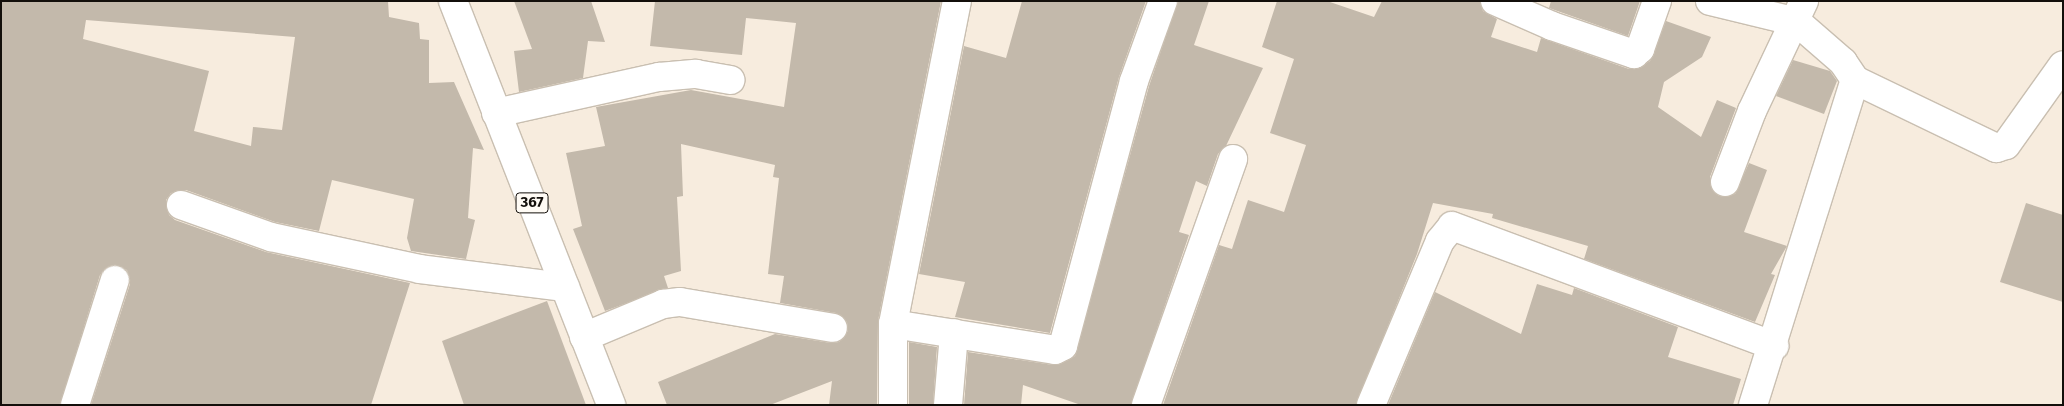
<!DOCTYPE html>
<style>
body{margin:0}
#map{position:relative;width:2064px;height:406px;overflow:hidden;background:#f7ecde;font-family:"Fira Sans",sans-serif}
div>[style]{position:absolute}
.building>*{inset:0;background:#c3b9ab}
.roads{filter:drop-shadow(1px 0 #c9bfb1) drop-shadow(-1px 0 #c9bfb1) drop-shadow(0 1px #c9bfb1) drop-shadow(0 -1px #c9bfb1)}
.minor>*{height:28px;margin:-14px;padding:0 14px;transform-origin:14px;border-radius:14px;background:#fff}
.major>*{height:28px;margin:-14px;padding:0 14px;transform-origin:14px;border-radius:14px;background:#fff}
span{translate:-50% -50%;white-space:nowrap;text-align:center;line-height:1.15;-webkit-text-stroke:4px #fffbf5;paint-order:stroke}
.shield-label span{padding:1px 4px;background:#fffbf5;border:1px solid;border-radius:4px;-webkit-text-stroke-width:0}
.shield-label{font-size:15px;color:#130f0b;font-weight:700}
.frame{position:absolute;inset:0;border:2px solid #130f0b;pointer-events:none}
</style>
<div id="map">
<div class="building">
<div style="clip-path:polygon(evenodd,1px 1px,388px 1px,389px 17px,419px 23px,420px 39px,429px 40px,429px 83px,454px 82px,484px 150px,473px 148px,468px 218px,475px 220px,466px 259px,411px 251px,407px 238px,414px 199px,332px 180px,319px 231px,275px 222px,186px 190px,171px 193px,166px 200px,169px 215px,175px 220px,266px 252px,410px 283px,371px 405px,91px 405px,130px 284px,127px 270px,112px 265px,100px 275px,60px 405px,1px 405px,1px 1px,86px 20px,295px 37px,282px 130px,253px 127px,251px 146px,194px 131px,209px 71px,83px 39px,86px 20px)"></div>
<div style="clip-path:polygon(514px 1px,591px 1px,605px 42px,588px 41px,583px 78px,519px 92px,514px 51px,532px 49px)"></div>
<div style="clip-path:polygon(655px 1px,941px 1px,878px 321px,877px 405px,829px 405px,832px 381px,770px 405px,667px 405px,658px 382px,775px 334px,831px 343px,839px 342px,848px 331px,847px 322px,836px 313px,780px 303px,784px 276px,768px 274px,779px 178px,773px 177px,775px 165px,681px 144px,683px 196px,677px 197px,681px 271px,664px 276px,668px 288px,605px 311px,573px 229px,582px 226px,566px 153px,605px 146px,596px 107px,691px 90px,784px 107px,796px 23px,746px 18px,742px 55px,650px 46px)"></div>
<div style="clip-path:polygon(1022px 1px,1146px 1px,1119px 77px,1050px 333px,955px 317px,965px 282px,919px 274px,964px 46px,1006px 58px)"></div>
<div style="clip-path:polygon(1178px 1px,1209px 1px,1194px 45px,1263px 68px,1226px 146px,1218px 154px,1207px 186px,1196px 181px,1179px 232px,1189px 235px,1131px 405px,1081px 405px,1023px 385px,1021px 405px,964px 405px,968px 352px,1053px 365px,1075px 356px,1149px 86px)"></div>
<div style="clip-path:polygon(1277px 1px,1327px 1px,1374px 17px,1382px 1px,1480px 1px,1483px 11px,1497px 19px,1491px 37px,1537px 52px,1541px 38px,1629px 69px,1637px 69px,1650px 61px,1666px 21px,1711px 37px,1702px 57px,1664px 82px,1658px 107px,1701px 137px,1717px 100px,1736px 108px,1710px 177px,1710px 185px,1719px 196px,1735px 194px,1749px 163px,1767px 170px,1744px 232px,1787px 246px,1771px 274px,1775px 275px,1755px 322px,1584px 259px,1588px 246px,1492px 218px,1493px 214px,1433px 203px,1417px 254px,1356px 405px,1163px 405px,1219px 245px,1232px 249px,1248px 200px,1284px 212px,1306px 145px,1270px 133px,1294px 59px,1262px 47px)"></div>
<div style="clip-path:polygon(1551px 1px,1640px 1px,1628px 36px,1549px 8px)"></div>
<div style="clip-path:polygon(1793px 60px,1830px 71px,1837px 81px,1824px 114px,1776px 96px)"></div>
<div style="clip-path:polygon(2026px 203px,2063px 215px,2063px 302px,2000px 282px)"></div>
<div style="clip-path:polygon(1537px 284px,1572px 295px,1574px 288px,1678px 327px,1668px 357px,1741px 379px,1733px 405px,1388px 405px,1435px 292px,1521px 334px)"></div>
<div style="clip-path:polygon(547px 301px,586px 405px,464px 405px,442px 341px)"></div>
<div style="clip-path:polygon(909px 342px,937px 347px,933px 405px,909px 405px)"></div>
</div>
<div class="roads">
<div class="minor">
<div style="left:1495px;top:1px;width:62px;rotate:23.7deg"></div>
<div style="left:1552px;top:26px;width:87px;rotate:18.9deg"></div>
<div style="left:1634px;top:54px;width:8px;rotate:-40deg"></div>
<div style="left:1640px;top:49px;width:51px;rotate:-70.5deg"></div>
<div style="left:1710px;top:1px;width:89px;rotate:13.6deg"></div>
<div style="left:1797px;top:22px;width:61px;rotate:41deg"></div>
<div style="left:1843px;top:62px;width:22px;rotate:56deg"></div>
<div style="left:1855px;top:80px;width:157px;rotate:25.7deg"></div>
<div style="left:1996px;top:148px;width:10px;rotate:-17deg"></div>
<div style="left:2006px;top:145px;width:98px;rotate:-54.5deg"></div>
<div style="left:496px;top:113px;width:167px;rotate:-12.5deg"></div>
<div style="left:659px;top:77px;width:37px;rotate:-5deg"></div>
<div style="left:696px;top:74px;width:35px;rotate:10deg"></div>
<div style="left:1725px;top:182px;width:76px;rotate:-69.2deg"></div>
<div style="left:1752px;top:111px;width:122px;rotate:-64.7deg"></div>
<div style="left:181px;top:205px;width:96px;rotate:19.6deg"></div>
<div style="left:271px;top:237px;width:152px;rotate:12.1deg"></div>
<div style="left:420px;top:269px;width:146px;rotate:7.1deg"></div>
<div style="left:893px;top:324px;width:164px;rotate:9.1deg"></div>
<div style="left:1055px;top:350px;width:9px;rotate:-27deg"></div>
<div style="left:1063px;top:346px;width:274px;rotate:-75deg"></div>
<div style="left:1134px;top:81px;width:85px;rotate:-70.1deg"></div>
<div style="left:584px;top:337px;width:86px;rotate:-22.7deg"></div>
<div style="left:663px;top:304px;width:17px;rotate:-7deg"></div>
<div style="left:680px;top:302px;width:155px;rotate:9.6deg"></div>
<div style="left:75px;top:405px;width:131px;rotate:-72.3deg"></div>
<div style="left:893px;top:405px;width:81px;rotate:-90deg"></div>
<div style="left:893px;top:324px;width:329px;rotate:-78.8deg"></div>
<div style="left:948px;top:405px;width:72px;rotate:-85.2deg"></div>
<div style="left:1146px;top:405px;width:261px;rotate:-70.5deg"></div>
<div style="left:1371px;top:405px;width:178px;rotate:-67.2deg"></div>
<div style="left:1440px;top:241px;width:19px;rotate:-51deg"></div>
<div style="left:1452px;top:226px;width:344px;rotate:20.4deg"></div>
<div style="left:1753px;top:405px;width:341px;rotate:-72.6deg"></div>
</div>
<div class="major">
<div style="left:453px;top:1px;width:434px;rotate:68.6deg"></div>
</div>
</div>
<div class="shield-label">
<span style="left:532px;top:203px">367</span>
</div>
<div class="frame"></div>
</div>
